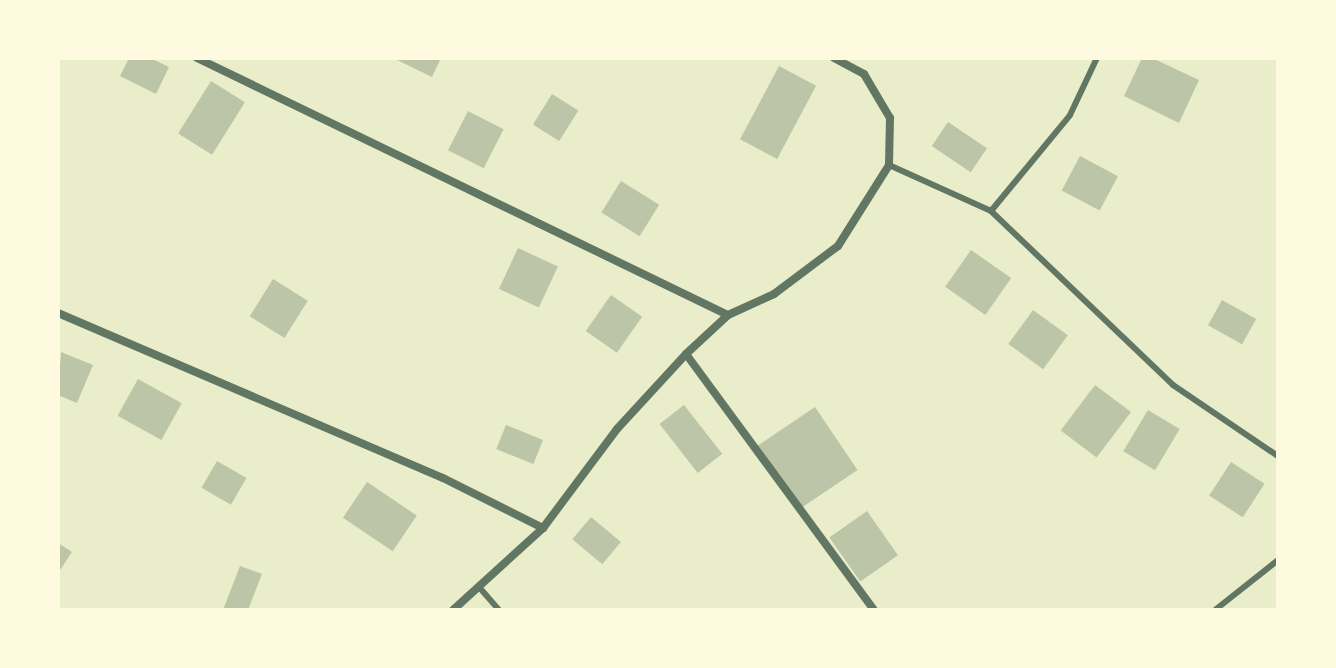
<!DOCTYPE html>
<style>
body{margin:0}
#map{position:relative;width:1336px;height:668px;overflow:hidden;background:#e9edc9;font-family:Overpass,sans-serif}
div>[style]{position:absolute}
.building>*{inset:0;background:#bcc5a7;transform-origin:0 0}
.service>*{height:6px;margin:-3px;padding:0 3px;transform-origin:3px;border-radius:3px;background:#617663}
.minor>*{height:8px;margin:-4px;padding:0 4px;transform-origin:4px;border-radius:4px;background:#617663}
span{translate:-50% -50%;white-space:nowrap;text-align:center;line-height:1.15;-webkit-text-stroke:6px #fefae0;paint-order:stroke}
.frame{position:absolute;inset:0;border:60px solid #fefae0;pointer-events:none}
</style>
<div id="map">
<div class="building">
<div style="clip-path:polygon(129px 58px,150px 58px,169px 67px,156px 94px,120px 76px)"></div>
<div style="clip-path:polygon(393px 58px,441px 58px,432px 77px)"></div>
<div style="clip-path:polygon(1142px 58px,1152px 58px,1199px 80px,1179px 123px,1124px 96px)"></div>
<div style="left:779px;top:66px;width:42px;height:83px;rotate:28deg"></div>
<div style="left:211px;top:81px;width:40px;height:62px;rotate:32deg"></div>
<div style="left:552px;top:94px;width:31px;height:36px;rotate:32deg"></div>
<div style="left:468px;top:111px;width:40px;height:44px;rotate:27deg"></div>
<div style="left:948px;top:122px;width:47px;height:29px;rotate:34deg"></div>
<div style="left:1080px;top:156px;width:43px;height:39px;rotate:28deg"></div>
<div style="left:621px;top:181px;width:45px;height:37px;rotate:32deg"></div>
<div style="left:518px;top:248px;width:44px;height:45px;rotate:25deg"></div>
<div style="left:971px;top:250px;width:49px;height:45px;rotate:35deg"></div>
<div style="left:273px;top:279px;width:41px;height:44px;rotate:32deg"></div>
<div style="left:611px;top:295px;width:38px;height:44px;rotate:35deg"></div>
<div style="left:1222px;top:300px;width:39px;height:29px;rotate:29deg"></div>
<div style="left:1033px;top:310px;width:43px;height:42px;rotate:36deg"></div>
<div style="clip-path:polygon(61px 352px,93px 365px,77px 403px,58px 395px)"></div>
<div style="left:138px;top:379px;width:50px;height:42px;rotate:29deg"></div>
<div style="left:1095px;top:385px;width:45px;height:57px;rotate:37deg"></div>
<div style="left:684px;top:405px;width:62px;height:31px;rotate:52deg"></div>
<div style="left:815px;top:407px;width:76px;height:69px;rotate:56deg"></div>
<div style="left:1148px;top:410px;width:37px;height:48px;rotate:31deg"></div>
<div style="left:506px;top:425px;width:40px;height:26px;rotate:22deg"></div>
<div style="left:217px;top:461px;width:34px;height:31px;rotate:30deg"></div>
<div style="left:1231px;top:462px;width:40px;height:40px;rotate:33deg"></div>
<div style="left:367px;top:482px;width:60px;height:43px;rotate:34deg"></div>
<div style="left:867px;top:511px;width:54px;height:46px;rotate:55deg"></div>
<div style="left:591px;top:517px;width:39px;height:29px;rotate:40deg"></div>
<div style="clip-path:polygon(58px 543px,72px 552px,58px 573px)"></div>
<div style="clip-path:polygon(240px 566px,262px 574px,248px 610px,223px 610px)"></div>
</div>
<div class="service">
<div style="left:889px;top:165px;width:112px;rotate:24.3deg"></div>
<div style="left:991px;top:211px;width:252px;rotate:43.7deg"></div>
<div style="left:1173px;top:385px;width:127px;rotate:34.1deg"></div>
<div style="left:991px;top:211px;width:124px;rotate:-50.5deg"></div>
<div style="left:1070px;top:115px;width:63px;rotate:-64.7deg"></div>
<div style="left:479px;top:587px;width:30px;rotate:49deg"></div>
<div style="left:1215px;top:610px;width:80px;rotate:-38.4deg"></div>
</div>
<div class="minor">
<div style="left:197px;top:58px;width:590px;rotate:25.83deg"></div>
<div style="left:58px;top:313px;width:419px;rotate:23.2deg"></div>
<div style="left:443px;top:478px;width:112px;rotate:26.6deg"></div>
<div style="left:686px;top:354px;width:318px;rotate:53.7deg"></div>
<div style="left:453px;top:610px;width:122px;rotate:-42.3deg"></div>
<div style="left:543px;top:528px;width:124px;rotate:-53.2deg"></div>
<div style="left:617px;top:429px;width:102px;rotate:-47.4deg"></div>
<div style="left:686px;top:354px;width:57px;rotate:-42.9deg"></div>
<div style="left:728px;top:315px;width:51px;rotate:-24.5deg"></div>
<div style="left:774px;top:294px;width:80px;rotate:-36.9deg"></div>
<div style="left:838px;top:246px;width:96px;rotate:-57.8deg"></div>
<div style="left:889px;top:165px;width:47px;rotate:-88.8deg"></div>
<div style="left:890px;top:118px;width:51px;rotate:-120.6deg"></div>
<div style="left:864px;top:74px;width:34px;rotate:-152deg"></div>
</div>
<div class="frame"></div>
</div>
